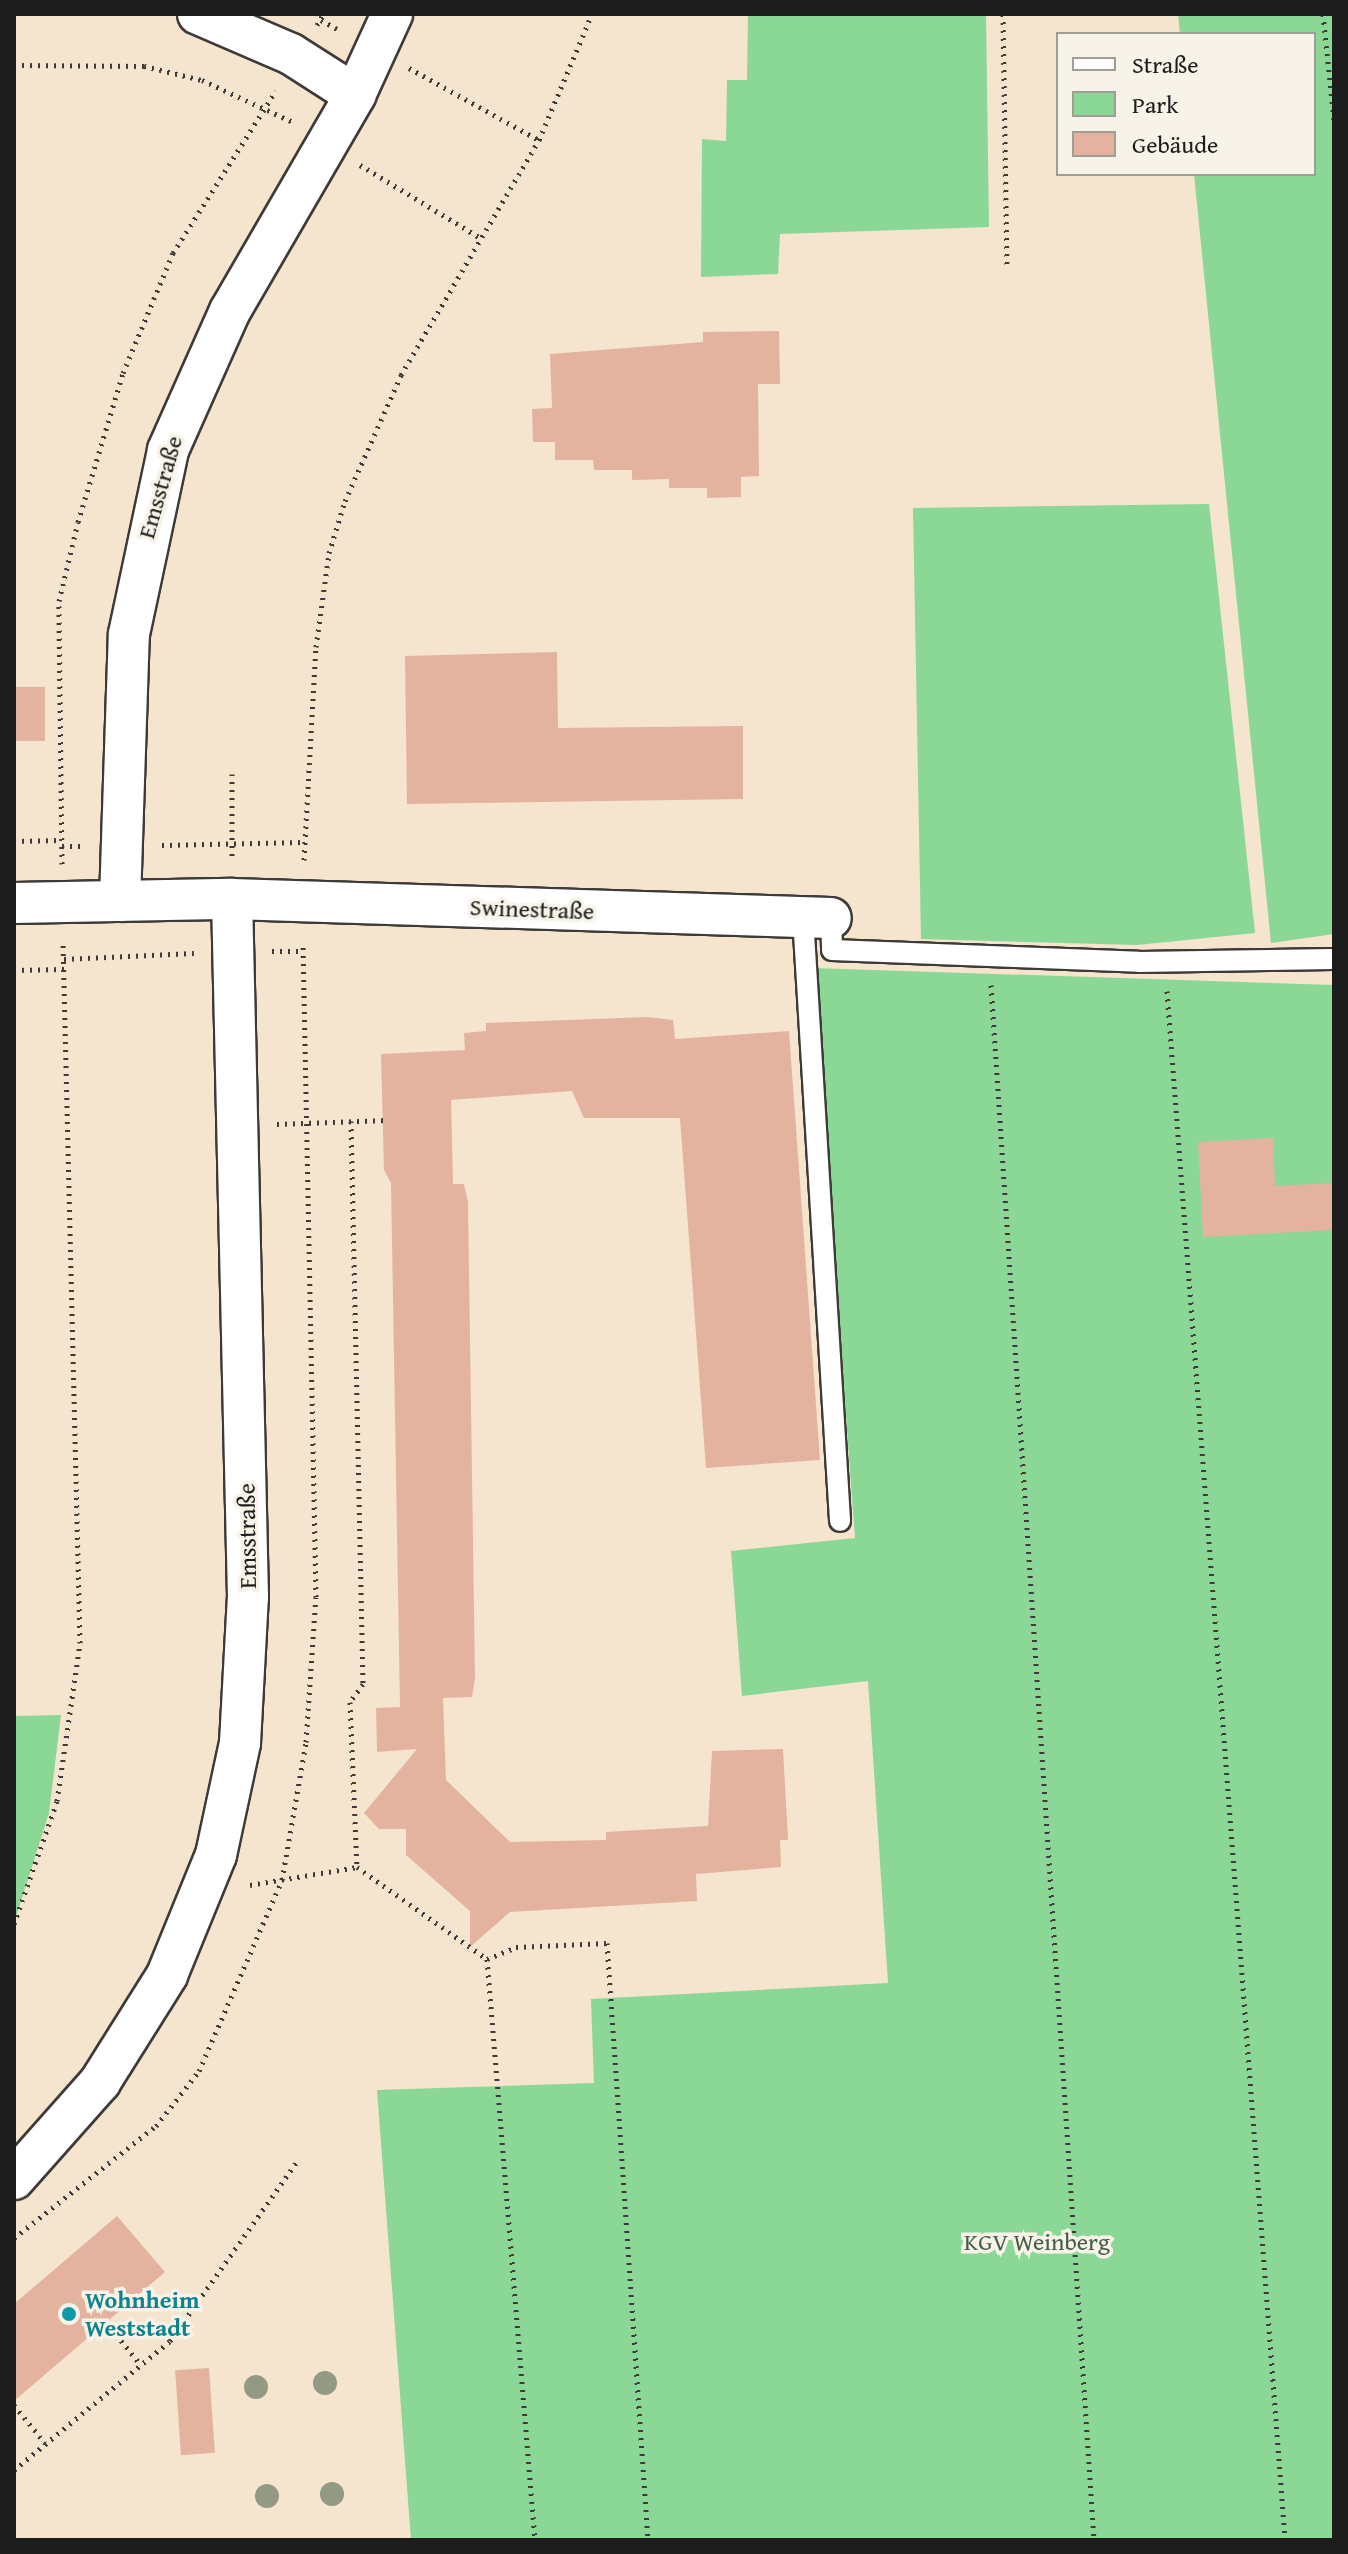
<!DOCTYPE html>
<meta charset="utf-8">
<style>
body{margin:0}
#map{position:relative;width:1348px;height:2554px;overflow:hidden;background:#f5e4ce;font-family:"Gentium Book Plus",serif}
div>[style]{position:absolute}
.green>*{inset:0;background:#8bd795}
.building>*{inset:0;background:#e4b3a0;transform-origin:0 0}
.path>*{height:5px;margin-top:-2.5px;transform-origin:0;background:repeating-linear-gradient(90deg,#3d3a37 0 2px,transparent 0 8px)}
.roads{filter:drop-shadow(2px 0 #3d3a37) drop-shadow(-2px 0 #3d3a37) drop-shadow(0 2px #3d3a37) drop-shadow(0 -2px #3d3a37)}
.service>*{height:20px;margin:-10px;padding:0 10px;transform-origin:10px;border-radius:10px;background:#fff}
.minor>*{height:40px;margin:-20px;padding:0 20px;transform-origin:20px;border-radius:20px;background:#fff}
.trees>*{width:24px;height:24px;margin:-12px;border-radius:50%;background:#939a83}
.dots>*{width:22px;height:22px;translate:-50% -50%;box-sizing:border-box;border:4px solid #f7f3e8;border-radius:50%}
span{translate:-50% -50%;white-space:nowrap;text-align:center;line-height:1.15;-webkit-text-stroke:7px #f7f3e8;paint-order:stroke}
.street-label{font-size:24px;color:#1c1c1c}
.park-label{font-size:24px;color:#435d46}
.culture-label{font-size:24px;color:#0d838f;font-weight:700}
.left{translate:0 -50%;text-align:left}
.frame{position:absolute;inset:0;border:16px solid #1c1c1c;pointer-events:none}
.legend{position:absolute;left:1056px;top:32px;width:260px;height:144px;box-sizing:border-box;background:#f7f3e8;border:2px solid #9f9d96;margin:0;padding:10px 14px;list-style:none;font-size:24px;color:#1c1c1c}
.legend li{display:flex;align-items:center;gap:16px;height:40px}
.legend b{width:40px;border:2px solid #9f9d96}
</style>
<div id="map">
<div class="green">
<div style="clip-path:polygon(748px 14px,986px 14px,989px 227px,780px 234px,778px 274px,701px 277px,702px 139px,726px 141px,727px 80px,747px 80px)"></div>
<div style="clip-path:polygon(1178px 14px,1334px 14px,1334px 934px,1271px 943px,1194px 174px,1314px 174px,1314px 34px,1180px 34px)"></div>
<div style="clip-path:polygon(1209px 504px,1255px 933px,1137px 945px,921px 939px,913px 508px)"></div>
<div style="clip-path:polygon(813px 968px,1334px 985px,1334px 2540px,411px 2540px,377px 2090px,594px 2083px,591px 1999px,888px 1983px,868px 1681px,742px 1696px,731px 1551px,855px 1538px)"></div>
<div style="clip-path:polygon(61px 1715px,49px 1813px,14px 1923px,14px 1716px)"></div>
</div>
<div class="building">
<div style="clip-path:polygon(779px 331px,780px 384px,758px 384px,759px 476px,741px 477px,741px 497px,707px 498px,707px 488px,669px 488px,669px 479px,632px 480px,632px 470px,594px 470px,593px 460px,555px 460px,555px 442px,533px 442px,532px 409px,552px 408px,550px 354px,703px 342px,703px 332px)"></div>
<div style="clip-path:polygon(557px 652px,558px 728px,743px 726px,743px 799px,407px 804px,405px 656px)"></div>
<div style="left:14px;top:687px;width:31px;height:54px"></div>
<div style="clip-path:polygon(648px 1017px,673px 1020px,675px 1039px,789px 1031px,820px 1460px,706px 1468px,680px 1118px,584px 1118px,572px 1091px,451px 1100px,453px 1184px,464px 1184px,468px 1202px,475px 1678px,472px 1697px,443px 1698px,446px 1780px,510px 1842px,606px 1840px,606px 1832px,708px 1826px,712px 1751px,783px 1749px,788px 1840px,780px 1840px,781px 1867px,696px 1874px,697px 1901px,510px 1912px,470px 1947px,470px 1911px,406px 1855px,406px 1829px,379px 1829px,364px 1813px,417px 1749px,377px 1752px,376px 1708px,400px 1707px,391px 1183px,384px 1170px,381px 1054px,465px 1050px,464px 1033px,486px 1031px,486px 1023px)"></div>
<div style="clip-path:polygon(1273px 1138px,1275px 1186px,1334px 1183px,1334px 1230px,1203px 1237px,1198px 1142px)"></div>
<div style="clip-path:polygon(117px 2216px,165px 2272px,14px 2401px,14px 2304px)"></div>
<div style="left:209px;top:2368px;width:85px;height:34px;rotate:86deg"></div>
</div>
<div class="path">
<div style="left:1003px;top:14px;width:252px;rotate:89.1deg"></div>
<div style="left:1323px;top:14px;width:107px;rotate:84.1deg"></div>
<div style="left:321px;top:20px;width:23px;rotate:29deg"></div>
<div style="left:317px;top:25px;width:13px;rotate:-61deg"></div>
<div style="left:14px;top:65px;width:130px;rotate:0.4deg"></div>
<div style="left:144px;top:66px;width:60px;rotate:13.6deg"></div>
<div style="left:202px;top:80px;width:102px;rotate:24.8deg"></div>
<div style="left:409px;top:68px;width:149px;rotate:29deg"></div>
<div style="left:360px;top:165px;width:139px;rotate:31.2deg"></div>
<div style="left:232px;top:774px;width:87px;rotate:90deg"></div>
<div style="left:14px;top:841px;width:47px;rotate:-1.2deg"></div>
<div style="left:162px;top:845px;width:143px;rotate:-1.2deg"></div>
<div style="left:62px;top:846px;width:22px"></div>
<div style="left:304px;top:860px;width:213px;rotate:-86.8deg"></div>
<div style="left:316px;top:647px;width:95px;rotate:-82.1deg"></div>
<div style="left:329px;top:553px;width:54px;rotate:-72.9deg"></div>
<div style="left:345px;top:501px;width:138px;rotate:-66deg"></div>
<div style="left:401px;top:375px;width:273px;rotate:-59.6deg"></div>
<div style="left:539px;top:140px;width:137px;rotate:-67.2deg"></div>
<div style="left:62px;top:864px;width:263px;rotate:-90.7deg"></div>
<div style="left:59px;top:601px;width:81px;rotate:-76.5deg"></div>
<div style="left:78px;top:522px;width:156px;rotate:-73.2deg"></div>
<div style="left:123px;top:373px;width:130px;rotate:-67.4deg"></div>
<div style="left:173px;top:253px;width:192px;rotate:-57.6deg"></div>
<div style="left:272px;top:951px;width:31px"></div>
<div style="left:64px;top:959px;width:130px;rotate:-2.6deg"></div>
<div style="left:14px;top:970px;width:50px;rotate:-1.1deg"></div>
<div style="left:991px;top:985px;width:1558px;rotate:86.21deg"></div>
<div style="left:1167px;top:991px;width:1553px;rotate:85.64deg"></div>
<div style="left:351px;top:1121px;width:563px;rotate:88.78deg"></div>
<div style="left:363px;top:1684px;width:22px;rotate:126deg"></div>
<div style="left:350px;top:1702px;width:165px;rotate:87.6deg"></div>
<div style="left:277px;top:1124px;width:111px;rotate:-2.1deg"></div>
<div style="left:250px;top:1885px;width:109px;rotate:-9.5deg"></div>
<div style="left:357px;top:1867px;width:159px;rotate:35.3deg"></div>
<div style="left:487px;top:1959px;width:583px;rotate:85.28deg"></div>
<div style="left:14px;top:1924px;width:130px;rotate:-70.7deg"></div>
<div style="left:57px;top:1801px;width:160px;rotate:-81.7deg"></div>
<div style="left:80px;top:1643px;width:701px;rotate:-91.39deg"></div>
<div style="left:487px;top:1959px;width:31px;rotate:-22deg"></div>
<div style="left:516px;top:1947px;width:91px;rotate:-2.5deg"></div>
<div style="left:607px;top:1943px;width:598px;rotate:86.07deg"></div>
<div style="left:14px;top:2238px;width:181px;rotate:-38.3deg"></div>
<div style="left:156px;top:2126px;width:70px;rotate:-52deg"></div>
<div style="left:199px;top:2071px;width:208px;rotate:-66.5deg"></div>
<div style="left:282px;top:1880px;width:140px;rotate:-80.1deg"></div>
<div style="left:306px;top:1742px;width:145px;rotate:-86.1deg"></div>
<div style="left:316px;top:1597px;width:655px;rotate:-91.14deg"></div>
<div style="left:106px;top:2322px;width:55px;rotate:50.9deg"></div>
<div style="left:14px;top:2405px;width:49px;rotate:50.8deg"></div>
<div style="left:14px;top:2470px;width:202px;rotate:-39.6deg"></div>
<div style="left:170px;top:2341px;width:222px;rotate:-54.7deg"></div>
</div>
<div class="roads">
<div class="service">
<div style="left:803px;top:917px;width:605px;rotate:86.49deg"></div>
<div style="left:831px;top:918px;width:32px;rotate:88deg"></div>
<div style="left:832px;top:950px;width:307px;rotate:2.2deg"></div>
<div style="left:1139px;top:962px;width:195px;rotate:-0.9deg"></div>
</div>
<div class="minor">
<div style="left:198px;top:14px;width:101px;rotate:23.3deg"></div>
<div style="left:291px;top:54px;width:76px;rotate:32.6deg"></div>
<div style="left:120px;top:901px;width:267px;rotate:-88.1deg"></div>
<div style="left:129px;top:634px;width:188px;rotate:-78deg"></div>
<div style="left:168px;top:450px;width:152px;rotate:-66deg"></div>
<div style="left:230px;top:311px;width:250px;rotate:-59.9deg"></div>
<div style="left:355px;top:95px;width:89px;rotate:-65.4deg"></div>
<div style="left:14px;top:903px;width:218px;rotate:-1.1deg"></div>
<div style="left:232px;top:899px;width:599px;rotate:1.82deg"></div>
<div style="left:14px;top:2179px;width:130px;rotate:-48.4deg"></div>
<div style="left:100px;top:2082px;width:126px;rotate:-57.9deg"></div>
<div style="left:167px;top:1975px;width:130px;rotate:-67.8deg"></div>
<div style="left:216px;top:1855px;width:115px;rotate:-77.9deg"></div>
<div style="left:240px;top:1743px;width:146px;rotate:-86.9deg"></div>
<div style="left:248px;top:1597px;width:698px;rotate:-91.31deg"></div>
</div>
</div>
<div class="trees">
<div style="left:325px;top:2383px"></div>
<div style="left:256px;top:2387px"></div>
<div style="left:332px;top:2494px"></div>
<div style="left:267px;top:2496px"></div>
</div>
<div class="dots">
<div style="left:69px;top:2314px;background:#0f9aa8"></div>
</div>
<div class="street-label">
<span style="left:160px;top:487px;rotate:-74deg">Emsstraße</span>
<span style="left:532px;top:909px;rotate:2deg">Swinestraße</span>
<span style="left:247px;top:1536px;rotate:-91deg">Emsstraße</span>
</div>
<div class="park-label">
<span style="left:1037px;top:2242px">KGV Weinberg</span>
</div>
<div class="culture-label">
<span class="left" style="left:85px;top:2314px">Wohnheim<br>Weststadt</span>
</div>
<div class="frame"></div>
<ul class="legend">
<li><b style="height:10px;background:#fff"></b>Straße</li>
<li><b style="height:22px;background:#8bd795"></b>Park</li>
<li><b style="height:22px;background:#e4b3a0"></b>Gebäude</li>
</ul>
</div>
